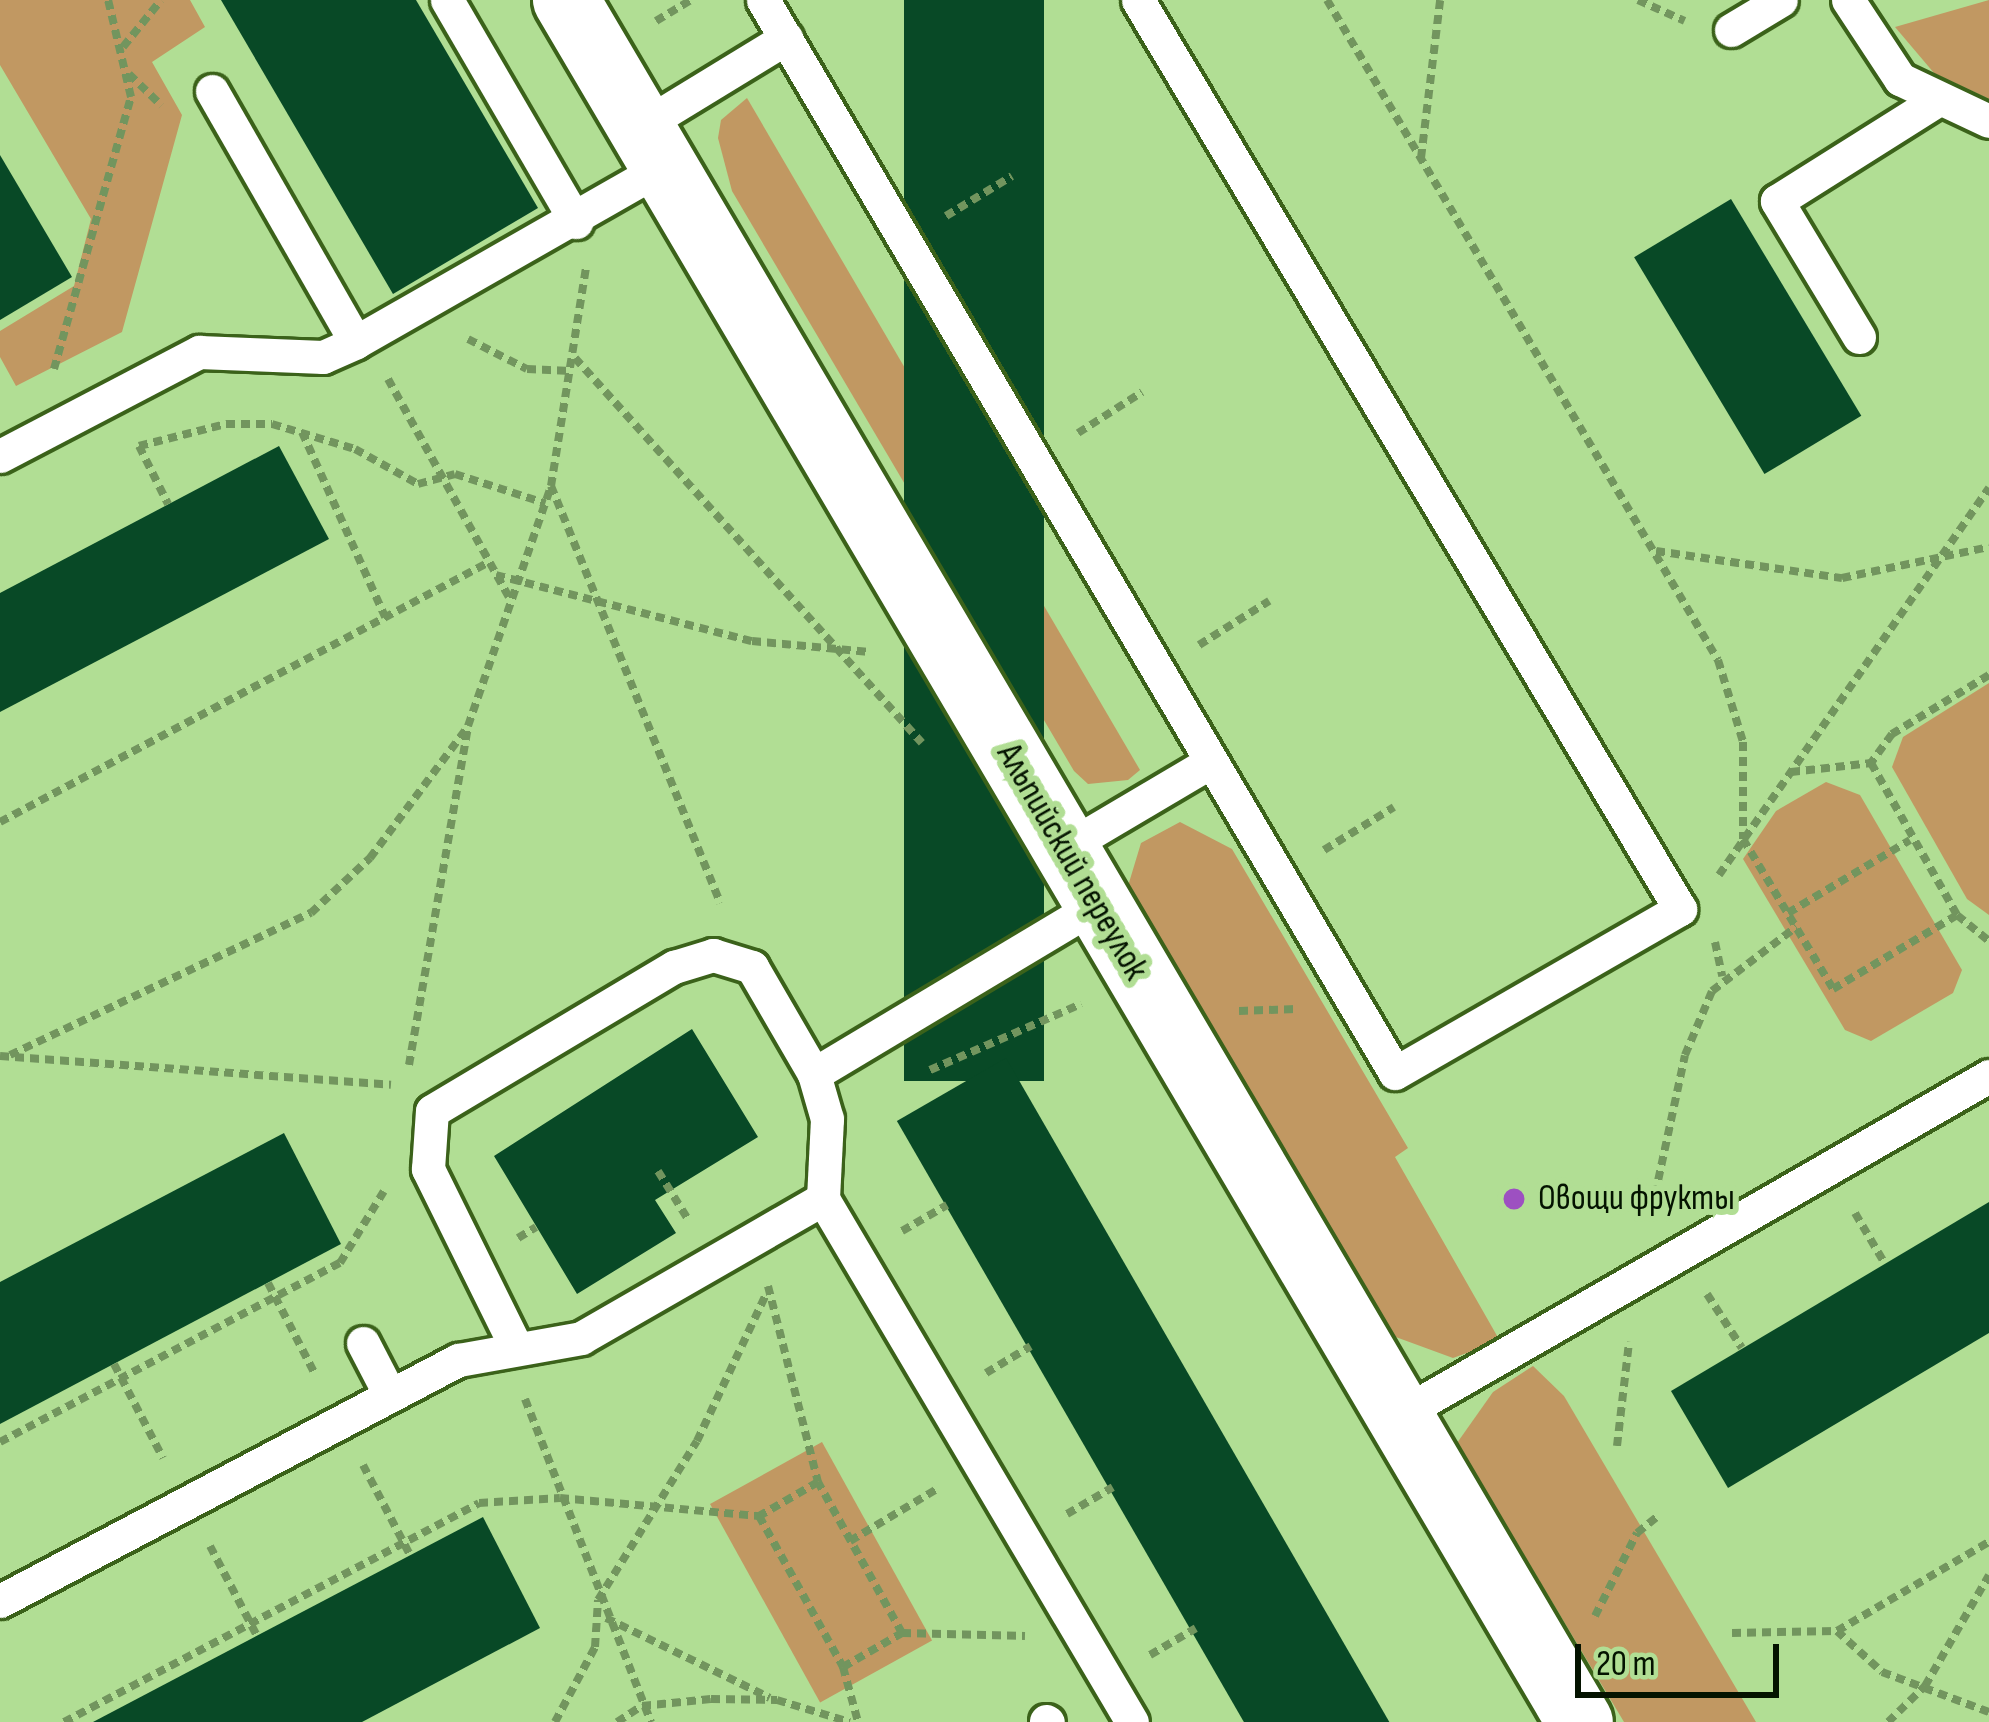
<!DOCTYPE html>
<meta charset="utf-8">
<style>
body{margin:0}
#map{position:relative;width:1989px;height:1722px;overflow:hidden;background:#b1de94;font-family:"Sofia Sans Condensed",sans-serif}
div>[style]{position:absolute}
.green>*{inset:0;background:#c19862;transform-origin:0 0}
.building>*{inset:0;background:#084926;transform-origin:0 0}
.path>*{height:8px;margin-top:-4px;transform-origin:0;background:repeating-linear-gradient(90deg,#72955e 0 9px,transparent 0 15px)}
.roads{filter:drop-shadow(3px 0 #3b621a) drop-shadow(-3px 0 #3b621a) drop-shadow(0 3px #3b621a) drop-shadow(0 -3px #3b621a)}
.lane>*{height:33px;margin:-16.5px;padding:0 16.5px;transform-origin:16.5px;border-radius:16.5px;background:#fff}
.street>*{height:66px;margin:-33px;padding:0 33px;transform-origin:33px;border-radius:33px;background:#fff}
.dots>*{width:33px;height:33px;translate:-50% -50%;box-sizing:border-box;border:6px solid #b1de94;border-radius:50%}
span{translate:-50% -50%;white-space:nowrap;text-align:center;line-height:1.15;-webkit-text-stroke:12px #b1de94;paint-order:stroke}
.street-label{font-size:36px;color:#041300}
.poi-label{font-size:36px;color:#041300}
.left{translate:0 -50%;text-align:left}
.scale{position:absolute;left:1575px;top:1644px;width:204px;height:54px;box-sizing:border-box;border:6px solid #041300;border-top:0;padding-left:15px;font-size:36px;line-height:42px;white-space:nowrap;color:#041300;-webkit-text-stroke:9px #b1de94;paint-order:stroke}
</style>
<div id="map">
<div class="green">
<div style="clip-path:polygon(0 0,190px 0,205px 27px,152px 62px,182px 115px,122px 332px,16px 386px,0 357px,0 331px,74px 286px,91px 219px,0 65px)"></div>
<div style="clip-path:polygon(1989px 0,1989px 99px,1934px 73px,1895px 27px)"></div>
<div style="clip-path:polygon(747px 98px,1140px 770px,1128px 780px,1088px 784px,1074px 771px,732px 191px,718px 138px,721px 120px)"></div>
<div style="clip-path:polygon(1989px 683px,1989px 915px,1967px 899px,1892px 767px,1903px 737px)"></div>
<div style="clip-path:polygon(1826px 782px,1860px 795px,1962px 970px,1953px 993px,1871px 1041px,1845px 1030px,1743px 859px,1776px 811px)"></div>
<div style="clip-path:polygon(1180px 822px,1232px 849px,1408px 1148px,1395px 1157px,1500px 1341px,1453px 1358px,1393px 1336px,1128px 886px,1141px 843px)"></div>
<div style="clip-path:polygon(1533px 1366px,1564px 1396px,1756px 1722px,1624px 1722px,1457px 1443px,1493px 1392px)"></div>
<div style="left:822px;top:1442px;width:227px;height:128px;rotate:61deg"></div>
</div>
<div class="building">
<div style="clip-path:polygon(221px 0,416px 0,538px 208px,393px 294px)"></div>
<div style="left:904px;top:0;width:140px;height:1081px"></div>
<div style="clip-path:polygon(0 155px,72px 277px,0 320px)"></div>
<div style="left:1731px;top:199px;width:253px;height:113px;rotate:59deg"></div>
<div style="clip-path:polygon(279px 446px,329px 539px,0 712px,0 593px)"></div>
<div style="clip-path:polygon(692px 1029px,758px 1137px,655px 1200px,676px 1233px,577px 1294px,494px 1156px)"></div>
<div style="left:1006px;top:1058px;width:770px;height:126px;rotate:60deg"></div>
<div style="clip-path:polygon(284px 1133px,341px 1244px,0 1424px,0 1282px)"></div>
<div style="clip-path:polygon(1989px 1202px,1989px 1333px,1728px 1488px,1671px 1391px)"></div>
<div style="clip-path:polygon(483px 1517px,540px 1628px,362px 1722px,93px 1722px)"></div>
</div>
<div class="path">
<div style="left:1327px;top:0;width:767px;rotate:59.36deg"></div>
<div style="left:1718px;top:660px;width:86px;rotate:73deg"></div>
<div style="left:1743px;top:742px;width:97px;rotate:90deg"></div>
<div style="left:1743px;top:839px;width:175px;rotate:59deg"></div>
<div style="left:1833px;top:989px;width:144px;rotate:-30.8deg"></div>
<div style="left:1638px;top:0;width:51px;rotate:24.1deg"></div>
<div style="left:656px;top:21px;width:41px;rotate:-31deg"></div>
<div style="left:123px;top:47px;width:60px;rotate:-51deg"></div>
<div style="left:129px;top:74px;width:45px;rotate:44.1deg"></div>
<div style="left:1421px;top:158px;width:159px;rotate:-83.1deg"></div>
<div style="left:946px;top:216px;width:77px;rotate:-31.2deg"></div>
<div style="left:468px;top:339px;width:66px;rotate:27deg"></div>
<div style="left:527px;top:369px;width:44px;rotate:2.6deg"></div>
<div style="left:575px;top:358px;width:518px;rotate:47.97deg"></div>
<div style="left:54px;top:369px;width:283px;rotate:-74.2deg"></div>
<div style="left:131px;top:97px;width:100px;rotate:-103.3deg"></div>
<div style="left:388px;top:379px;width:249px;rotate:61deg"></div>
<div style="left:302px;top:432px;width:203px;rotate:65.8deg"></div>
<div style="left:1078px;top:433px;width:76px;rotate:-32.6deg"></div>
<div style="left:139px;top:446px;width:90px;rotate:-14.2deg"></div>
<div style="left:226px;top:424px;width:46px"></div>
<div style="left:272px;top:424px;width:87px;rotate:16.8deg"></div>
<div style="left:355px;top:449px;width:72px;rotate:29.1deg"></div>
<div style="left:418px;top:484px;width:38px;rotate:-15deg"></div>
<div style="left:455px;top:474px;width:95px;rotate:17.9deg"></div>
<div style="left:139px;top:446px;width:65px;rotate:63.4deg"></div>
<div style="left:551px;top:486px;width:450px;rotate:67.9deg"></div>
<div style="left:1656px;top:551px;width:188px;rotate:8.3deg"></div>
<div style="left:1842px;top:578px;width:150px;rotate:-11.9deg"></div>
<div style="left:496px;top:575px;width:264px;rotate:14.5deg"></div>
<div style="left:752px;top:641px;width:118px;rotate:5.4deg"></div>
<div style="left:1199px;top:645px;width:83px;rotate:-32.2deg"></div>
<div style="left:1989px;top:675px;width:114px;rotate:148.7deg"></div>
<div style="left:1892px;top:734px;width:36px;rotate:126deg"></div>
<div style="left:1871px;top:763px;width:175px;rotate:60.5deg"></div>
<div style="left:1957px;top:915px;width:41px;rotate:39.1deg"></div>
<div style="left:1791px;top:772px;width:81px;rotate:-6.4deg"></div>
<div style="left:0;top:822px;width:554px;rotate:-28deg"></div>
<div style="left:1324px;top:850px;width:82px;rotate:-31.6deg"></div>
<div style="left:1719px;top:875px;width:472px;rotate:-55.1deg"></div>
<div style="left:1788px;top:913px;width:142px;rotate:-30.9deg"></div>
<div style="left:1715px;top:942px;width:35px;rotate:78deg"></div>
<div style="left:1239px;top:1011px;width:57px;rotate:-2deg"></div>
<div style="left:10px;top:1055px;width:333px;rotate:-25.3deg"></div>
<div style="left:311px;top:913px;width:81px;rotate:-43deg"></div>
<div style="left:370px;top:858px;width:162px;rotate:-53.3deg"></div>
<div style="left:0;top:1056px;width:392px;rotate:4.2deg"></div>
<div style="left:409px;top:1065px;width:344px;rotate:-80.1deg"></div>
<div style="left:468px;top:726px;width:254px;rotate:-70.9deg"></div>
<div style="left:551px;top:486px;width:221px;rotate:-80.9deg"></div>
<div style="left:930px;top:1070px;width:165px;rotate:-23.6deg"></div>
<div style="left:658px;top:1171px;width:59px;rotate:58.2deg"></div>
<div style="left:1652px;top:1209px;width:157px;rotate:-77.9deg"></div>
<div style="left:1685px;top:1055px;width:69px;rotate:-67.1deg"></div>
<div style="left:1712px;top:991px;width:106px;rotate:-37.3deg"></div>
<div style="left:1855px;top:1213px;width:59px;rotate:59.5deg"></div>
<div style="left:902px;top:1231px;width:52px;rotate:-30deg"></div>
<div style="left:518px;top:1238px;width:21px;rotate:-31deg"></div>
<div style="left:268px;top:1283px;width:100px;rotate:62.7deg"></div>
<div style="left:768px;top:1286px;width:202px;rotate:75.7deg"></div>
<div style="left:1707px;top:1294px;width:64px;rotate:57.1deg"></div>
<div style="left:114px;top:1364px;width:106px;rotate:62.5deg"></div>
<div style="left:986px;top:1373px;width:52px;rotate:-31deg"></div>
<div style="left:525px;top:1399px;width:347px;rotate:68.7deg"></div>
<div style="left:0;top:1442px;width:384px;rotate:-27.8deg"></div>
<div style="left:340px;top:1263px;width:84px;rotate:-58.6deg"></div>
<div style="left:1617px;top:1446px;width:105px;rotate:-83.4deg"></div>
<div style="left:363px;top:1465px;width:102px;rotate:62.4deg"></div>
<div style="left:1067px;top:1514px;width:53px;rotate:-30.4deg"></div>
<div style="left:850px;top:1541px;width:101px;rotate:-30.9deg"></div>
<div style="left:210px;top:1546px;width:102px;rotate:62.4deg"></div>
<div style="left:1595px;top:1616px;width:93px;rotate:-63.2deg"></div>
<div style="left:1637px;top:1533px;width:28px;rotate:-39deg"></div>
<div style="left:606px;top:1618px;width:182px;rotate:26deg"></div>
<div style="left:1837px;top:1631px;width:61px;rotate:42.3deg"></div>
<div style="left:1882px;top:1672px;width:114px;rotate:20.5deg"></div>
<div style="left:902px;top:1633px;width:173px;rotate:-119.1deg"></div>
<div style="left:818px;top:1482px;width:68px;rotate:150deg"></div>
<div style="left:759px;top:1516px;width:173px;rotate:60.9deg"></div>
<div style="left:843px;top:1667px;width:68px;rotate:-30deg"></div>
<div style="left:902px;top:1633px;width:123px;rotate:1.4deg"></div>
<div style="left:1732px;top:1633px;width:105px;rotate:-1.1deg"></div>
<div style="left:1837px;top:1631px;width:176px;rotate:-30.4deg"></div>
<div style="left:1150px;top:1655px;width:53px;rotate:-30.4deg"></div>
<div style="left:843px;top:1667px;width:57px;rotate:74.7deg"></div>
<div style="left:64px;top:1722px;width:469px;rotate:-27.8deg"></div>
<div style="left:479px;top:1503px;width:81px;rotate:-3.5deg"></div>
<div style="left:560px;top:1498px;width:200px;rotate:5.2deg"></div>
<div style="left:555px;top:1722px;width:85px;rotate:-61.9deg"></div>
<div style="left:595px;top:1647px;width:47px;rotate:-86.3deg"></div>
<div style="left:598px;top:1600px;width:187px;rotate:-58.1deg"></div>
<div style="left:697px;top:1441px;width:165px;rotate:-64.8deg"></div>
<div style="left:617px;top:1722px;width:30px;rotate:-33deg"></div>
<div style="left:642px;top:1706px;width:69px;rotate:-5.8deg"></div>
<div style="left:711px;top:1699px;width:66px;rotate:0.9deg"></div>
<div style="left:777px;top:1700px;width:76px;rotate:16.8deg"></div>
<div style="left:1888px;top:1722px;width:52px;rotate:-44.2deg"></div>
<div style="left:1925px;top:1686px;width:128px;rotate:-60deg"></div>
</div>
<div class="roads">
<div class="lane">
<div style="left:447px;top:0;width:257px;rotate:59.8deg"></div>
<div style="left:763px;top:0;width:1245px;rotate:59.5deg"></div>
<div style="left:1395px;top:1073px;width:329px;rotate:-29.9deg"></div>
<div style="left:1680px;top:909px;width:1058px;rotate:-120.81deg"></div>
<div style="left:1848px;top:0;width:95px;rotate:56.6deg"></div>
<div style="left:1900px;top:79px;width:98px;rotate:25.3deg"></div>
<div style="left:1731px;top:30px;width:58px;rotate:-31deg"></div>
<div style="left:212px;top:91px;width:289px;rotate:60.2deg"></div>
<div style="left:356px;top:342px;width:356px;rotate:-29.7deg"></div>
<div style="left:642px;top:126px;width:169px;rotate:-31.4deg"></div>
<div style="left:1859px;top:337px;width:159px;rotate:-121.1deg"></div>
<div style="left:1777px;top:201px;width:186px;rotate:-32.2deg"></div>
<div style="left:0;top:456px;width:225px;rotate:-27.6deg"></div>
<div style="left:199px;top:352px;width:124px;rotate:2.3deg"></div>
<div style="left:323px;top:357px;width:36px;rotate:-24deg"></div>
<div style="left:1065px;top:848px;width:165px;rotate:-30.6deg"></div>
<div style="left:814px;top:1074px;width:331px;rotate:-30.9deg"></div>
<div style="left:363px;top:1343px;width:59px;rotate:62.6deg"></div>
<div style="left:516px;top:1347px;width:199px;rotate:-116.3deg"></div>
<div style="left:428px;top:1169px;width:58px;rotate:-86.1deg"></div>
<div style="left:432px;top:1111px;width:282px;rotate:-30.8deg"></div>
<div style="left:674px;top:967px;width:41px;rotate:-17.1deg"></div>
<div style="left:713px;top:955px;width:41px;rotate:17.1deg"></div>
<div style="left:752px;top:967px;width:124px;rotate:59.9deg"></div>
<div style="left:814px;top:1074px;width:47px;rotate:73.9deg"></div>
<div style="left:827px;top:1119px;width:80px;rotate:92.9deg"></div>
<div style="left:823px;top:1199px;width:607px;rotate:59.42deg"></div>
<div style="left:1396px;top:1417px;width:684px;rotate:-29.9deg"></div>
<div style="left:0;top:1601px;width:518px;rotate:-27.75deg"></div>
<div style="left:458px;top:1360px;width:125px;rotate:-10.1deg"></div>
<div style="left:581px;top:1338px;width:279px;rotate:-29.9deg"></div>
<div style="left:1046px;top:1721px;width:2px;rotate:27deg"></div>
</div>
<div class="street">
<div style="left:566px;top:0;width:1998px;rotate:59.51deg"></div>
</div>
</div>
<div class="dots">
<div style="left:1514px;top:1199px;background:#9d50c1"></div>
</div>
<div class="street-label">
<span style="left:1072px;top:862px;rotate:60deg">Альпийский переулок</span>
</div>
<div class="poi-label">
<span class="left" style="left:1538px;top:1199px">Овощи фрукты</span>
</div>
<div class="scale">20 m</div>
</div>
